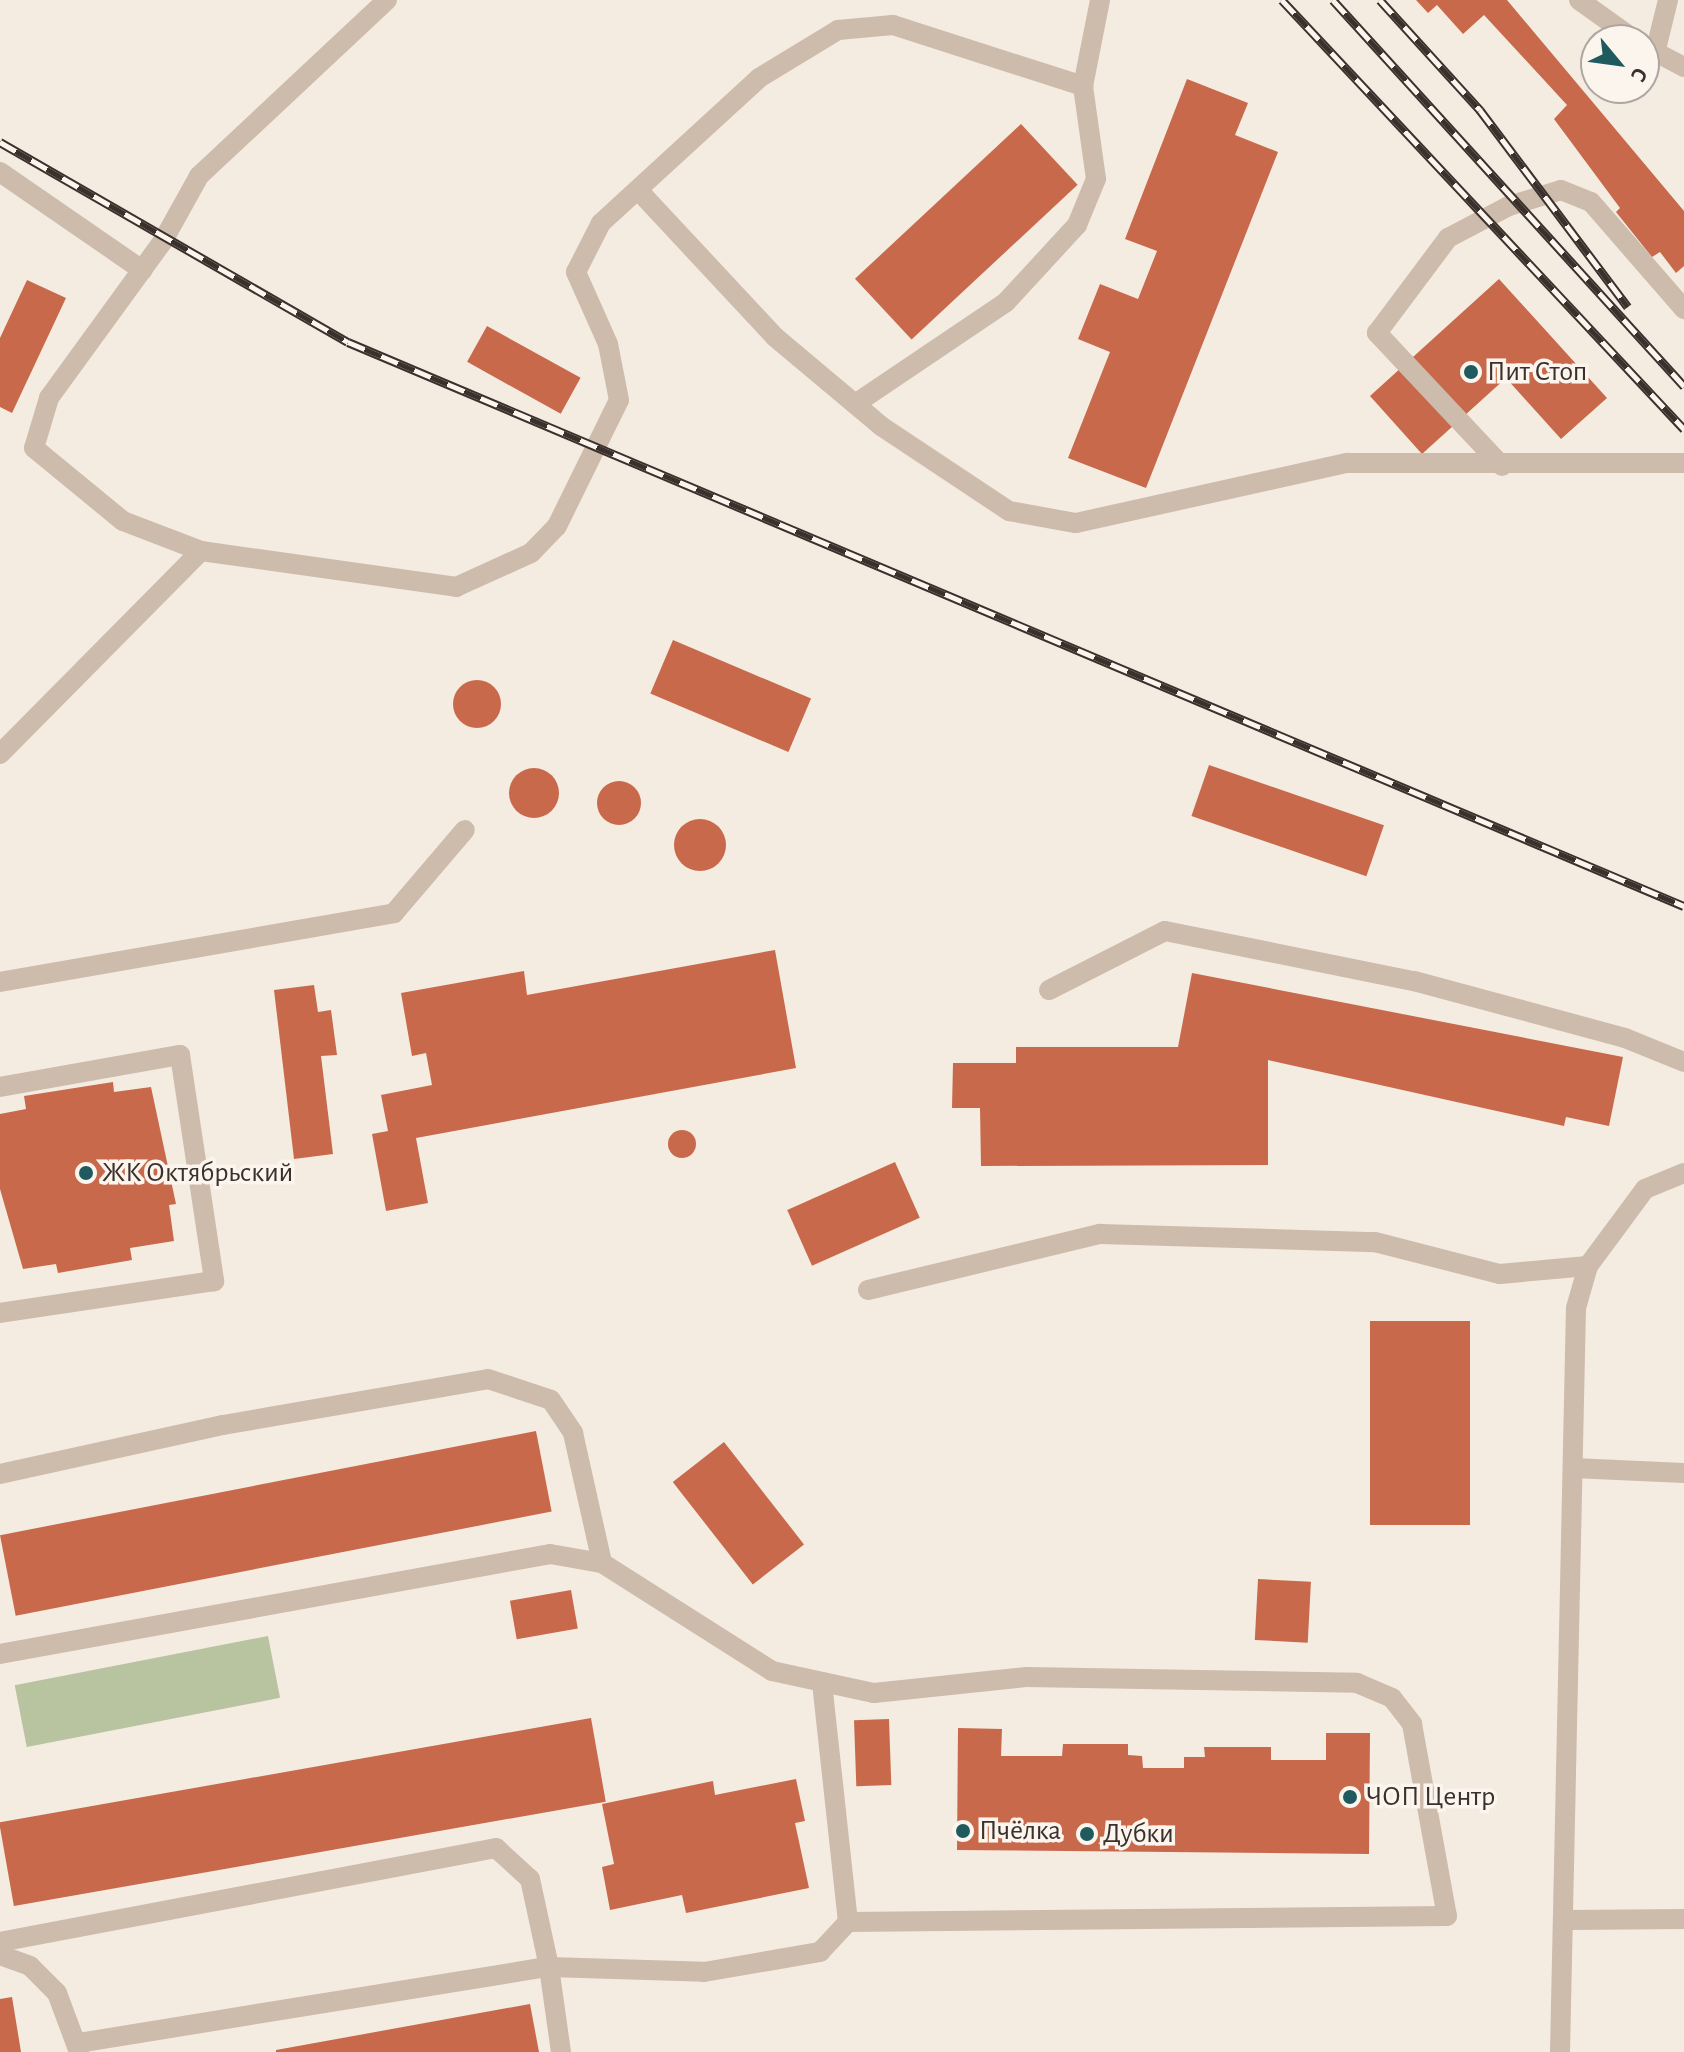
<!DOCTYPE html>
<meta charset="utf-8">
<style>
body{margin:0}
#map{position:relative;width:1684px;height:2052px;overflow:hidden;background:#f4ebe1;font-family:"Alegreya Sans",sans-serif}
div>[style]{position:absolute}
.green>*{inset:0;background:#b8c4a0;transform-origin:0 0}
.building>*{inset:0;background:#c8694b;transform-origin:0 0}
.round{border-radius:50%}
.lane>*{height:20px;margin:-10px;padding:0 10px;transform-origin:10px;border-radius:10px;background:#cdbbac}
.street>*{height:20px;margin:-10px;padding:0 10px;transform-origin:10px;border-radius:10px;background:#cdbbac}
.rail>*{height:9px;margin-top:-4.5px;transform-origin:0;background:repeating-linear-gradient(90deg,#fbf5ee 0 18px,#3b302b 0 36px);box-sizing:border-box;border-block:2px solid #3b302b}
.dots>*{width:22px;height:22px;translate:-50% -50%;box-sizing:border-box;border:4px solid #fbf5ee;border-radius:50%}
span{translate:-50% -50%;white-space:nowrap;text-align:center;line-height:1.15;-webkit-text-stroke:7px #fbf5ee;paint-order:stroke}
.poi-label{font-size:28px;color:#3b302b}
.left{translate:0 -50%;text-align:left}
.north{position:absolute;left:1580px;top:24px;width:80px;height:80px;box-sizing:border-box;background:#fbf5ee;border:2px solid #aea6a0;border-radius:50%;rotate:119deg;font-size:22px;font-weight:700;line-height:32px;text-align:center;color:#3b302b}
.north::after{content:'';display:block;margin:auto;width:28px;height:36px;background:#1f5a5e;clip-path:polygon(50% 0,100% 100%,50% 72%,0 100%)}
</style>
<div id="map">
<div class="green">
<div style="left:268px;top:1636px;width:63px;height:258px;rotate:79deg"></div>
</div>
<div class="building">
<div style="clip-path:polygon(1416px 0,1507px 0,1684px 211px,1684px 266px,1676px 273px,1660px 252px,1652px 257px,1616px 212px,1620px 208px,1554px 119px,1567px 105px,1484px 15px,1463px 34px,1437px 5px,1428px 13px)"></div>
<div style="clip-path:polygon(1187px 79px,1248px 103px,1235px 135px,1278px 152px,1146px 488px,1068px 458px,1110px 352px,1078px 339px,1100px 284px,1138px 299px,1157px 251px,1125px 239px)"></div>
<div style="left:1021px;top:124px;width:83px;height:227px;rotate:47deg"></div>
<div style="clip-path:polygon(1499px 279px,1607px 398px,1561px 439px,1506px 378px,1422px 454px,1370px 396px)"></div>
<div style="clip-path:polygon(27px 280px,66px 298px,12px 413px,0 407px,0 338px)"></div>
<div style="left:487px;top:326px;width:107px;height:41px;rotate:29deg"></div>
<div style="left:673px;top:640px;width:150px;height:58px;rotate:23deg"></div>
<div class="round" style="left:453px;top:680px;width:48px;height:48px"></div>
<div style="left:1209px;top:765px;width:185px;height:54px;rotate:19deg"></div>
<div class="round" style="left:509px;top:768px;width:50px;height:50px"></div>
<div class="round" style="left:597px;top:781px;width:44px;height:44px"></div>
<div class="round" style="left:674px;top:819px;width:52px;height:52px"></div>
<div style="clip-path:polygon(775px 950px,796px 1068px,416px 1138px,428px 1203px,386px 1211px,372px 1134px,388px 1131px,381px 1095px,432px 1085px,426px 1053px,412px 1056px,401px 993px,524px 971px,527px 995px)"></div>
<div style="clip-path:polygon(1192px 973px,1623px 1057px,1609px 1126px,1566px 1117px,1564px 1126px,1268px 1060px,1268px 1165px,981px 1166px,980px 1108px,952px 1108px,953px 1063px,1016px 1063px,1016px 1047px,1178px 1047px)"></div>
<div style="clip-path:polygon(314px 985px,318px 1012px,331px 1010px,337px 1055px,321px 1056px,333px 1154px,294px 1159px,274px 990px)"></div>
<div style="clip-path:polygon(113px 1082px,114px 1092px,151px 1087px,176px 1204px,169px 1205px,174px 1241px,130px 1248px,132px 1260px,58px 1273px,56px 1264px,23px 1269px,0 1189px,0 1114px,26px 1109px,24px 1096px)"></div>
<div class="round" style="left:668px;top:1130px;width:28px;height:28px"></div>
<div style="left:895px;top:1162px;width:61px;height:118px;rotate:66deg"></div>
<div style="left:1470px;top:1321px;width:204px;height:100px;rotate:90deg"></div>
<div style="left:536px;top:1431px;width:82px;height:546px;rotate:79deg"></div>
<div style="left:724px;top:1442px;width:130px;height:65px;rotate:52deg"></div>
<div style="left:1258px;top:1579px;width:53px;height:61px;rotate:3deg"></div>
<div style="left:571px;top:1590px;width:39px;height:62px;rotate:80deg"></div>
<div style="left:591px;top:1718px;width:85px;height:601px;rotate:80deg"></div>
<div style="left:889px;top:1719px;width:66px;height:35px;rotate:88deg"></div>
<div style="clip-path:polygon(958px 1728px,1002px 1729px,1001px 1756px,1062px 1756px,1063px 1744px,1128px 1744px,1128px 1755px,1142px 1756px,1143px 1768px,1184px 1768px,1184px 1757px,1205px 1757px,1204px 1747px,1271px 1747px,1271px 1760px,1326px 1760px,1326px 1733px,1370px 1733px,1369px 1854px,957px 1850px)"></div>
<div style="clip-path:polygon(796px 1779px,805px 1821px,795px 1823px,809px 1888px,686px 1913px,682px 1895px,610px 1910px,602px 1867px,614px 1864px,602px 1804px,713px 1781px,715px 1795px)"></div>
<div style="clip-path:polygon(12px 1997px,21px 2052px,0 2052px,0 1999px)"></div>
<div style="clip-path:polygon(530px 2004px,539px 2052px,276px 2052px,276px 2050px)"></div>
</div>
<div class="lane">
<div style="left:387px;top:0;width:258px;rotate:136.9deg"></div>
<div style="left:199px;top:176px;width:74px;rotate:119deg"></div>
<div style="left:163px;top:241px;width:194px;rotate:126deg"></div>
<div style="left:49px;top:398px;width:52px;rotate:106.7deg"></div>
<div style="left:34px;top:448px;width:115px;rotate:39.4deg"></div>
<div style="left:123px;top:521px;width:84px;rotate:21deg"></div>
<div style="left:201px;top:551px;width:258px;rotate:8deg"></div>
<div style="left:456px;top:587px;width:82px;rotate:-24.4deg"></div>
<div style="left:531px;top:553px;width:37px;rotate:-46deg"></div>
<div style="left:557px;top:526px;width:140px;rotate:-63.8deg"></div>
<div style="left:619px;top:400px;width:57px;rotate:-101.1deg"></div>
<div style="left:608px;top:344px;width:79px;rotate:-114deg"></div>
<div style="left:576px;top:272px;width:55px;rotate:-63deg"></div>
<div style="left:601px;top:223px;width:214px;rotate:-42.5deg"></div>
<div style="left:759px;top:78px;width:92px;rotate:-31.3deg"></div>
<div style="left:838px;top:30px;width:55px;rotate:-5.2deg"></div>
<div style="left:893px;top:25px;width:200px;rotate:17.8deg"></div>
<div style="left:1655px;top:53px;width:55px;rotate:-76.2deg"></div>
<div style="left:0;top:172px;width:173px;rotate:34.6deg"></div>
<div style="left:638px;top:190px;width:201px;rotate:47deg"></div>
<div style="left:775px;top:337px;width:138px;rotate:40deg"></div>
<div style="left:881px;top:426px;width:154px;rotate:33.6deg"></div>
<div style="left:1009px;top:511px;width:68px;rotate:10.2deg"></div>
<div style="left:1076px;top:523px;width:278px;rotate:-12.5deg"></div>
<div style="left:855px;top:404px;width:182px;rotate:-34deg"></div>
<div style="left:1006px;top:302px;width:105px;rotate:-47.3deg"></div>
<div style="left:1077px;top:225px;width:50px;rotate:-67.6deg"></div>
<div style="left:1096px;top:179px;width:94px;rotate:-98deg"></div>
<div style="left:1083px;top:86px;width:88px;rotate:-78.8deg"></div>
<div style="left:1502px;top:466px;width:183px;rotate:-133.2deg"></div>
<div style="left:1377px;top:333px;width:119px;rotate:-53.2deg"></div>
<div style="left:1448px;top:238px;width:69px;rotate:-27.7deg"></div>
<div style="left:1509px;top:206px;width:54px;rotate:-17.1deg"></div>
<div style="left:1561px;top:190px;width:32px;rotate:22deg"></div>
<div style="left:1591px;top:202px;width:142px;rotate:49deg"></div>
<div style="left:0;top:754px;width:286px;rotate:-45.3deg"></div>
<div style="left:0;top:982px;width:400px;rotate:-9.9deg"></div>
<div style="left:394px;top:913px;width:109px;rotate:-49.5deg"></div>
<div style="left:1049px;top:990px;width:130px;rotate:-27deg"></div>
<div style="left:1165px;top:931px;width:254px;rotate:11.4deg"></div>
<div style="left:1414px;top:981px;width:219px;rotate:15.1deg"></div>
<div style="left:1625px;top:1038px;width:64px;rotate:22.1deg"></div>
<div style="left:0;top:1087px;width:183px;rotate:-10.1deg"></div>
<div style="left:180px;top:1055px;width:229px;rotate:81.4deg"></div>
<div style="left:214px;top:1281px;width:216px;rotate:171.5deg"></div>
<div style="left:868px;top:1290px;width:239px;rotate:-13.6deg"></div>
<div style="left:1100px;top:1234px;width:275px;rotate:1.7deg"></div>
<div style="left:1375px;top:1242px;width:129px;rotate:14.4deg"></div>
<div style="left:1500px;top:1274px;width:88px;rotate:-5.2deg"></div>
<div style="left:1573px;top:1468px;width:111px;rotate:2.6deg"></div>
<div style="left:0;top:1474px;width:228px;rotate:-12.4deg"></div>
<div style="left:223px;top:1425px;width:269px;rotate:-9.8deg"></div>
<div style="left:488px;top:1379px;width:66px;rotate:18.4deg"></div>
<div style="left:551px;top:1400px;width:40px;rotate:56deg"></div>
<div style="left:573px;top:1433px;width:133px;rotate:77.4deg"></div>
<div style="left:0;top:1654px;width:559px;rotate:-10.3deg"></div>
<div style="left:550px;top:1554px;width:53px;rotate:9.8deg"></div>
<div style="left:602px;top:1563px;width:201px;rotate:32.4deg"></div>
<div style="left:772px;top:1671px;width:104px;rotate:12.2deg"></div>
<div style="left:874px;top:1693px;width:154px;rotate:-6deg"></div>
<div style="left:1027px;top:1677px;width:330px;rotate:1deg"></div>
<div style="left:1357px;top:1683px;width:38px;rotate:23deg"></div>
<div style="left:1392px;top:1698px;width:33px;rotate:52deg"></div>
<div style="left:1412px;top:1724px;width:195px;rotate:79.7deg"></div>
<div style="left:1447px;top:1916px;width:599px;rotate:179.43deg"></div>
<div style="left:1568px;top:1920px;width:116px;rotate:-0.5deg"></div>
<div style="left:0;top:1942px;width:505px;rotate:-10.73deg"></div>
<div style="left:496px;top:1848px;width:46px;rotate:42.4deg"></div>
<div style="left:530px;top:1879px;width:90px;rotate:77.8deg"></div>
<div style="left:549px;top:1967px;width:155px;rotate:1.8deg"></div>
<div style="left:704px;top:1972px;width:118px;rotate:-9.8deg"></div>
<div style="left:820px;top:1952px;width:41px;rotate:-47deg"></div>
<div style="left:848px;top:1922px;width:241px;rotate:-96.2deg"></div>
<div style="left:0;top:1955px;width:32px;rotate:20deg"></div>
<div style="left:30px;top:1966px;width:38px;rotate:45deg"></div>
<div style="left:57px;top:1993px;width:63px;rotate:69.6deg"></div>
<div style="left:78px;top:2043px;width:477px;rotate:-9.2deg"></div>
<div style="left:549px;top:1967px;width:86px;rotate:82deg"></div>
<div style="left:1560px;top:2052px;width:744px;rotate:-88.77deg"></div>
<div style="left:1576px;top:1308px;width:44px;rotate:-74.1deg"></div>
<div style="left:1588px;top:1266px;width:96px;rotate:-53.5deg"></div>
<div style="left:1645px;top:1189px;width:42px;rotate:-22.3deg"></div>
</div>
<div class="street">
<div style="left:1579px;top:0;width:69px;rotate:35.5deg"></div>
<div style="left:1644px;top:46px;width:45px;rotate:27.7deg"></div>
<div style="left:1347px;top:463px;width:337px"></div>
</div>
<div class="rail">
<div style="left:1282px;top:0;width:588px;rotate:46.86deg"></div>
<div style="left:1333px;top:0;width:522px;rotate:47.72deg"></div>
<div style="left:1380px;top:0;width:149px;rotate:47.7deg"></div>
<div style="left:1480px;top:110px;width:246px;rotate:53.1deg"></div>
<div style="left:0;top:142px;width:401px;rotate:29.9deg"></div>
<div style="left:348px;top:342px;width:1450px;rotate:22.89deg"></div>
</div>
<div class="dots">
<div style="left:1471px;top:372px;background:#1f5a5e"></div>
<div style="left:86px;top:1173px;background:#1f5a5e"></div>
<div style="left:1350px;top:1797px;background:#1f5a5e"></div>
<div style="left:963px;top:1831px;background:#1f5a5e"></div>
<div style="left:1087px;top:1834px;background:#1f5a5e"></div>
</div>
<div class="poi-label">
<span class="left" style="left:1487px;top:372px">Пит Стоп</span>
<span class="left" style="left:102px;top:1173px">ЖК Октябрьский</span>
<span class="left" style="left:1366px;top:1797px">ЧОП Центр</span>
<span class="left" style="left:979px;top:1831px">Пчёлка</span>
<span class="left" style="left:1103px;top:1834px">Дубки</span>
</div>
<div class="north">С</div>
</div>
